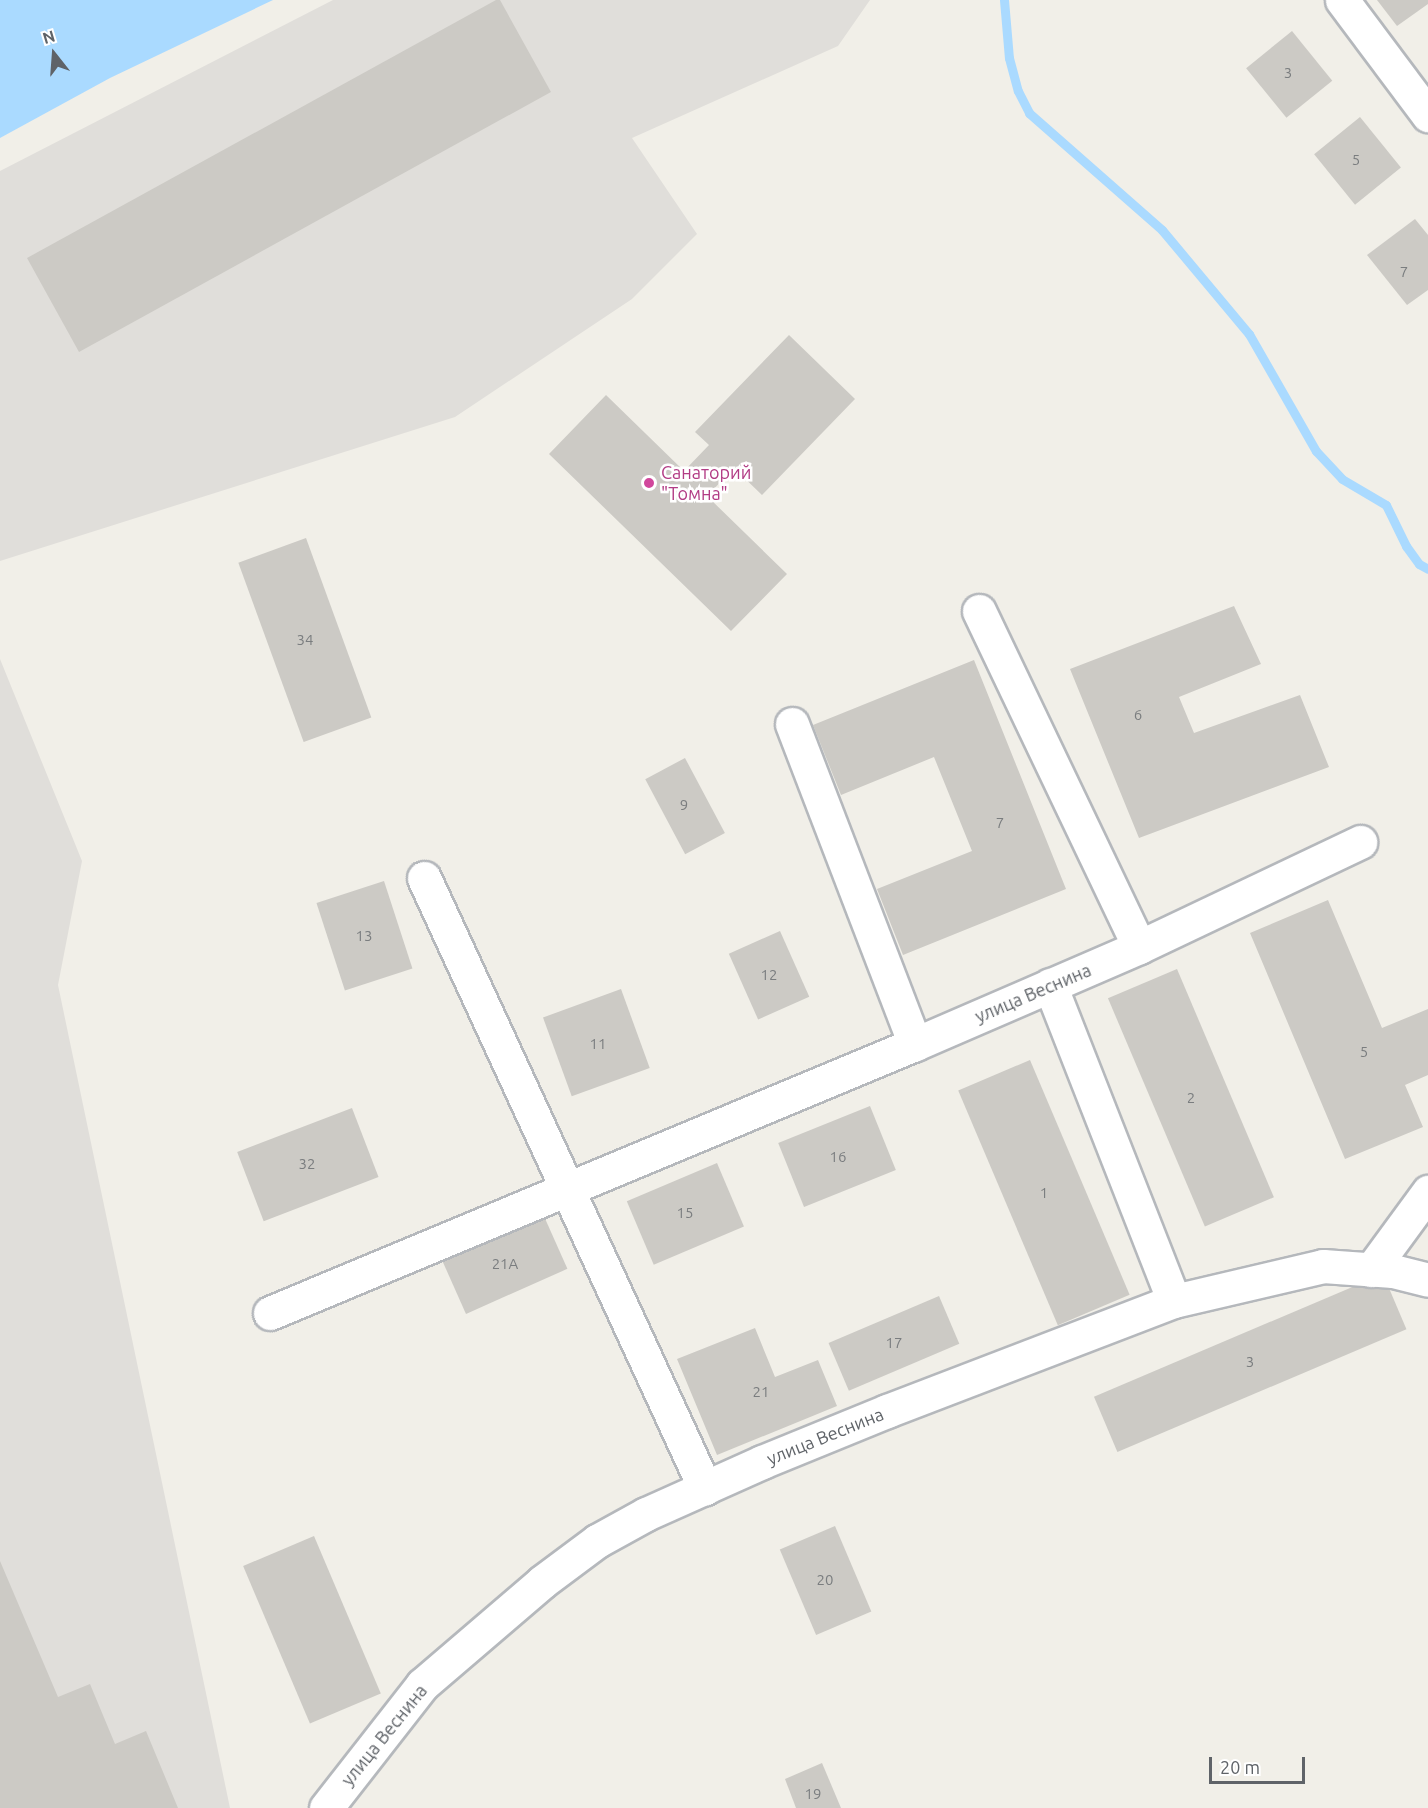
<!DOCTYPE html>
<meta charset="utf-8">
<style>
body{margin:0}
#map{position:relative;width:1428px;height:1808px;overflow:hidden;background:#f1efe8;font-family:Ubuntu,sans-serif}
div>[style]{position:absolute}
.industrial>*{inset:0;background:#e0deda}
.water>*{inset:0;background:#aadaff}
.stream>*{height:9px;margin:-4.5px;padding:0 4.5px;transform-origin:4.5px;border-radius:4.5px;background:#aadaff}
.building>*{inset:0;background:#cccac5;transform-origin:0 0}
.roads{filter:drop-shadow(2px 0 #b5b8bc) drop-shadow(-2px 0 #b5b8bc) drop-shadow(0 2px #b5b8bc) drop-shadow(0 -2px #b5b8bc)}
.minor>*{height:33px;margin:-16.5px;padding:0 16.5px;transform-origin:16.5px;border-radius:16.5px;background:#fff}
.dots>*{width:16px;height:16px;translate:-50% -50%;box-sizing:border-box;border:3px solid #fff;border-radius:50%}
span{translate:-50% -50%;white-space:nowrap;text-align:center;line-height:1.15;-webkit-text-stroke:5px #fff;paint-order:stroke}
.number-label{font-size:15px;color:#7a7d7f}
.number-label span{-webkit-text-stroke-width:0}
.hotel-label{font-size:18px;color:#b23c85}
.left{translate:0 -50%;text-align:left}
.street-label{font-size:18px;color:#5f6368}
.north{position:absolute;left:24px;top:24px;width:60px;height:60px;-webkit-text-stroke:4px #fff;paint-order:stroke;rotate:343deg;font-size:16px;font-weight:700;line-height:24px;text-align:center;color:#5f6368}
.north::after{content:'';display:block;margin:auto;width:21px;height:27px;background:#5f6368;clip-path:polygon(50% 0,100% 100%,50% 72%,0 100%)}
.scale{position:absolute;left:1209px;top:1757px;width:96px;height:27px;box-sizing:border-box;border:3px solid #5f6368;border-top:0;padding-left:8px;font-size:18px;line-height:21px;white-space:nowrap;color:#5f6368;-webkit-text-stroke:4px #fff;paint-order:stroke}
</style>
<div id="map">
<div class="industrial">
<div style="clip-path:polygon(333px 0,870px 0,838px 46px,632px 138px,697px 234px,632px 299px,455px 417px,0 561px,0 171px)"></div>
<div style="clip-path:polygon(0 659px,82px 861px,58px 985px,230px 1808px,0 1808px)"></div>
</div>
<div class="water">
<div style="clip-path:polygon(0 0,273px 0,110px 78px,0 138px)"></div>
</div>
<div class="stream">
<div style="left:1004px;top:0;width:58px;rotate:85.1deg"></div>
<div style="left:1009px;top:58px;width:34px;rotate:75deg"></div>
<div style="left:1018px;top:91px;width:25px;rotate:63deg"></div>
<div style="left:1029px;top:113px;width:177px;rotate:41.3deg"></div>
<div style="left:1162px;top:230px;width:136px;rotate:50.1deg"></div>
<div style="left:1249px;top:334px;width:135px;rotate:60.2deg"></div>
<div style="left:1316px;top:451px;width:38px;rotate:47deg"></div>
<div style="left:1342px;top:479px;width:51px;rotate:30.6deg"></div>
<div style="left:1386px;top:505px;width:46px;rotate:64deg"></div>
<div style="left:1406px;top:546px;width:22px;rotate:54deg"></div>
<div style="left:1419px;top:564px;width:10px;rotate:29deg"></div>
</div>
<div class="building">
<div style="clip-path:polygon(496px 0,500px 0,551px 92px,79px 352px,27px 258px)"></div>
<div style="clip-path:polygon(1377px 0,1428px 0,1428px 4px,1397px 26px)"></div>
<div style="left:1292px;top:31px;width:64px;height:59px;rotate:51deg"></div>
<div style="left:1360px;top:117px;width:65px;height:59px;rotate:51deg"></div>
<div style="clip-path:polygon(1415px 219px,1428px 235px,1428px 290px,1407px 305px,1367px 255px)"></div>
<div style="clip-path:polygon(789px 335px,855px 399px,762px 495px,734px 468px,707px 496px,787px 574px,731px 631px,549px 454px,606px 395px,684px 471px,709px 445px,695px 432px)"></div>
<div style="left:306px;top:538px;width:191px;height:72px;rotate:70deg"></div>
<div style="clip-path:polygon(1234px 606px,1261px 664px,1179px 697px,1194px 733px,1300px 695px,1329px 767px,1139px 838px,1070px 669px)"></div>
<div style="clip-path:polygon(974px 660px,1066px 889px,903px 955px,877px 889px,972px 851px,934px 757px,841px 795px,813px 725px)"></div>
<div style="left:685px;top:758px;width:85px;height:45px;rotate:62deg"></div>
<div style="left:384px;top:881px;width:92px;height:71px;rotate:72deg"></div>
<div style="clip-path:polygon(1328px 900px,1382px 1028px,1428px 1009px,1428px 1075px,1405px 1085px,1423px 1127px,1345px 1159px,1250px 933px)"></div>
<div style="left:780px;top:931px;width:72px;height:56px;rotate:66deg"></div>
<div style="left:1177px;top:969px;width:248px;height:75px;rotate:67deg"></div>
<div style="left:621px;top:989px;width:84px;height:83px;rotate:70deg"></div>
<div style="left:1030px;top:1060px;width:255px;height:78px;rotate:67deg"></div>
<div style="left:870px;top:1106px;width:69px;height:99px;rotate:68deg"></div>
<div style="left:352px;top:1108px;width:74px;height:123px;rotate:69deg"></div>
<div style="left:717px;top:1163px;width:69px;height:98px;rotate:67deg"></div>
<div style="left:543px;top:1214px;width:60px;height:111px;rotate:66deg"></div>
<div style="left:1383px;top:1274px;width:60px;height:314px;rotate:67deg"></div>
<div style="left:939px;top:1296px;width:52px;height:120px;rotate:67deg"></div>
<div style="clip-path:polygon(755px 1328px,775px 1377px,818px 1360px,837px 1406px,717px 1455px,677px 1359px)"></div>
<div style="left:835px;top:1526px;width:93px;height:60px;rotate:67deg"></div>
<div style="left:314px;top:1536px;width:171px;height:77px;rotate:67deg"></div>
<div style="clip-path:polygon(0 1561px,58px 1697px,90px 1684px,115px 1744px,146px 1731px,178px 1808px,0 1808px)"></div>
<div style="clip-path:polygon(822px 1763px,841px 1808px,796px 1808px,785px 1779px)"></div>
</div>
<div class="roads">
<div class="minor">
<div style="left:1342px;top:0;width:144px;rotate:53.2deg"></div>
<div style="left:979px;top:611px;width:372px;rotate:64.5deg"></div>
<div style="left:792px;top:724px;width:343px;rotate:69deg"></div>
<div style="left:424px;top:878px;width:672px;rotate:65.27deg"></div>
<div style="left:1050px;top:985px;width:339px;rotate:68.6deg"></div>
<div style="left:1371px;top:1270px;width:97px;rotate:-53.8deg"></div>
<div style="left:270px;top:1313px;width:699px;rotate:-22.64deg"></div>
<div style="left:915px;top:1044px;width:244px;rotate:-23.4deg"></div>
<div style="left:1139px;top:947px;width:245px;rotate:-25.4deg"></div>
<div style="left:326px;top:1808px;width:156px;rotate:-52deg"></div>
<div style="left:422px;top:1685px;width:158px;rotate:-40.6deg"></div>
<div style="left:542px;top:1582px;width:69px;rotate:-36.7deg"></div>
<div style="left:597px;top:1541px;width:56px;rotate:-28.9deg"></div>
<div style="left:646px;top:1514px;width:127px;rotate:-24.1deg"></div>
<div style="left:762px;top:1462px;width:135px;rotate:-22.2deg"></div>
<div style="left:887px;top:1411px;width:307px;rotate:-21deg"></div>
<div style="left:1174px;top:1301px;width:153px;rotate:-13.2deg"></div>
<div style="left:1323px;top:1266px;width:70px;rotate:4.1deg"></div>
<div style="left:1393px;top:1271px;width:36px;rotate:14deg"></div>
</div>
</div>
<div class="dots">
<div style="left:649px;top:483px;background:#d1479c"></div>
</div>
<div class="number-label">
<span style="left:1288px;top:73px">3</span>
<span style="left:1356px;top:160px">5</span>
<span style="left:1404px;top:272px">7</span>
<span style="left:305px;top:640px">34</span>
<span style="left:1138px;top:715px">6</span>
<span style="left:684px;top:805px">9</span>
<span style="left:1000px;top:823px">7</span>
<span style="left:364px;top:936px">13</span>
<span style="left:769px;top:975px">12</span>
<span style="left:598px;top:1044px">11</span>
<span style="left:1364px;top:1052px">5</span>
<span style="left:1191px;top:1098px">2</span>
<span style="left:838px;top:1157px">16</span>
<span style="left:307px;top:1164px">32</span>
<span style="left:1044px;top:1193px">1</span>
<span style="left:685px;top:1213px">15</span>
<span style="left:505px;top:1264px">21А</span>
<span style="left:894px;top:1343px">17</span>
<span style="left:1250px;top:1362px">3</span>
<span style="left:761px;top:1392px">21</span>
<span style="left:825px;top:1580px">20</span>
<span style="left:813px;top:1794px">19</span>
</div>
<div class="hotel-label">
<span class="left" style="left:661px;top:483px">Санаторий<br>"Томна"</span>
</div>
<div class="street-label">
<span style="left:1033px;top:993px;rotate:-23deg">улица Веснина</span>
<span style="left:825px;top:1436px;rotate:-22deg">улица Веснина</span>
<span style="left:384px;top:1735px;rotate:-51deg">улица Веснина</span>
</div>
<div class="north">N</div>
<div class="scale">20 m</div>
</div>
